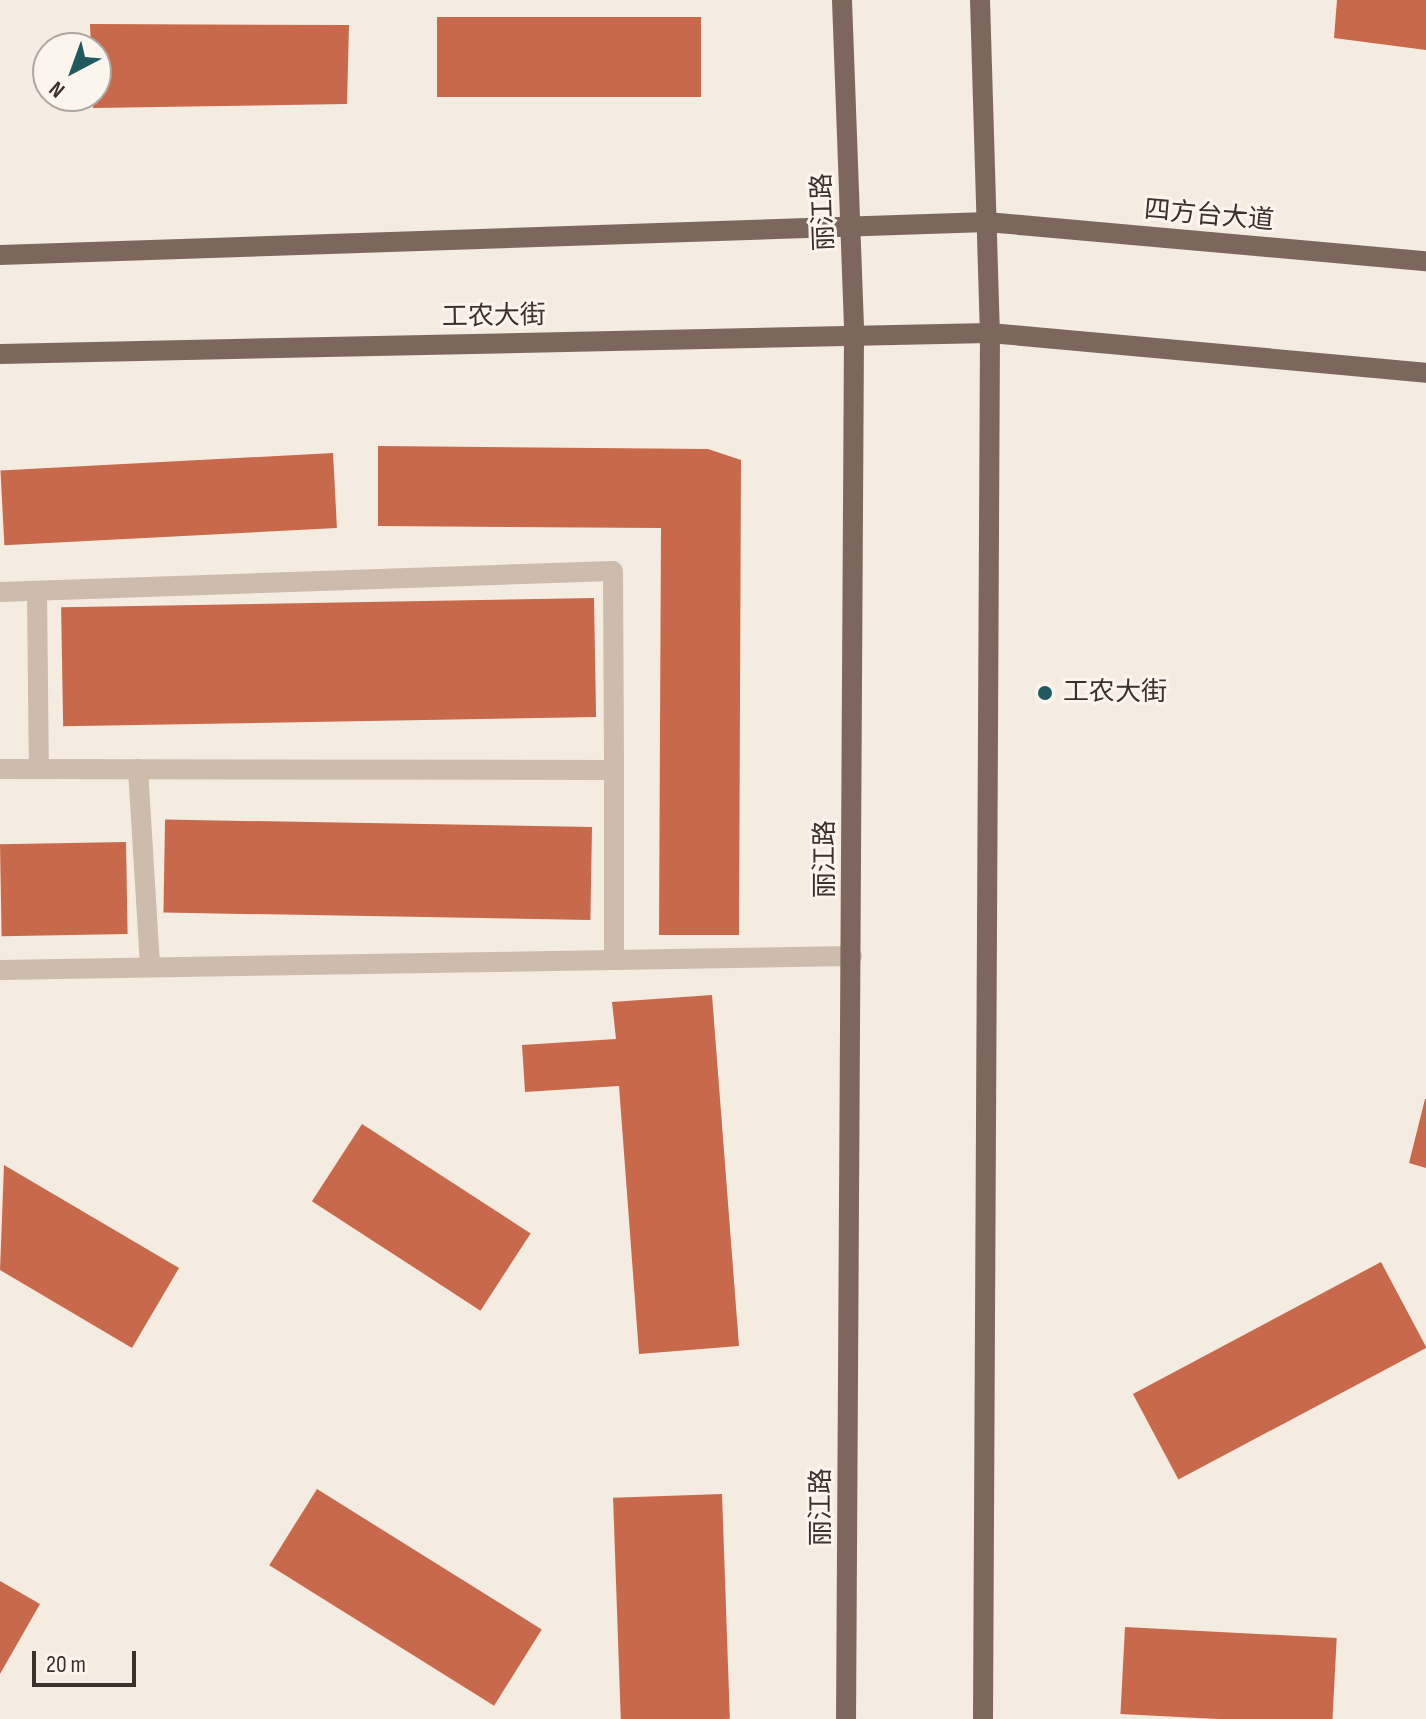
<!DOCTYPE html>
<meta charset="utf-8">
<style>
body{margin:0}
#map{position:relative;width:1426px;height:1719px;overflow:hidden;background:#f4ebe1;font-family:"Sofia Sans Condensed","Noto Sans SC",sans-serif}
div>[style]{position:absolute}
.building>*{inset:0;background:#c8694b;transform-origin:0 0}
.minor>*{height:20px;margin:-10px;padding:0 10px;transform-origin:10px;border-radius:10px;background:#cdbbac}
.primary>*{height:20px;margin:-10px;padding:0 10px;transform-origin:10px;border-radius:10px;background:#7d675c}
.dots>*{width:22px;height:22px;translate:-50% -50%;box-sizing:border-box;border:4px solid #fbf5ee;border-radius:50%}
span{translate:-50% -50%;white-space:nowrap;text-align:center;line-height:1.15;-webkit-text-stroke:6px #fbf5ee;paint-order:stroke}
.street-label{font-size:26px;color:#3b302b}
.poi-label{font-size:26px;color:#3b302b}
.left{translate:0 -50%;text-align:left}
.north{position:absolute;left:32px;top:32px;width:80px;height:80px;box-sizing:border-box;background:#fbf5ee;border:2px solid #aea6a0;border-radius:50%;rotate:221deg;font-size:22px;font-weight:700;line-height:32px;text-align:center;color:#3b302b}
.north::after{content:'';display:block;margin:auto;width:28px;height:36px;background:#1f5a5e;clip-path:polygon(50% 0,100% 100%,50% 72%,0 100%)}
.scale{position:absolute;left:32px;top:1651px;width:104px;height:36px;box-sizing:border-box;border:4px solid #3b302b;border-top:0;padding-left:10px;font-size:24px;line-height:28px;white-space:nowrap;color:#3b302b;-webkit-text-stroke:6px #fbf5ee;paint-order:stroke}
</style>
<div id="map">
<div class="building">
<div style="clip-path:polygon(1337px 0,1426px 0,1426px 50px,1334px 38px)"></div>
<div style="left:437px;top:17px;width:264px;height:80px"></div>
<div style="clip-path:polygon(90px 24px,349px 25px,347px 104px,93px 108px,96px 48px,91px 48px)"></div>
<div style="clip-path:polygon(378px 446px,708px 449px,741px 460px,739px 935px,659px 935px,661px 528px,378px 526px)"></div>
<div style="left:333px;top:453px;width:75px;height:333px;rotate:87deg"></div>
<div style="left:594px;top:598px;width:119px;height:533px;rotate:89deg"></div>
<div style="left:592px;top:827px;width:93px;height:427px;rotate:91deg"></div>
<div style="left:126px;top:842px;width:92px;height:126px;rotate:89deg"></div>
<div style="clip-path:polygon(712px 995px,739px 1346px,639px 1354px,619px 1086px,525px 1092px,522px 1045px,616px 1039px,612px 1002px)"></div>
<div style="clip-path:polygon(1425px 1099px,1426px 1099px,1426px 1168px,1409px 1163px)"></div>
<div style="left:362px;top:1124px;width:201px;height:92px;rotate:33deg"></div>
<div style="clip-path:polygon(4px 1165px,179px 1268px,132px 1348px,0 1270px)"></div>
<div style="left:1381px;top:1262px;width:97px;height:281px;rotate:62deg"></div>
<div style="left:317px;top:1489px;width:265px;height:90px;rotate:32deg"></div>
<div style="left:722px;top:1494px;width:225px;height:109px;rotate:88deg"></div>
<div style="clip-path:polygon(0 1581px,40px 1604px,0 1674px)"></div>
<div style="left:1125px;top:1627px;width:212px;height:87px;rotate:3deg"></div>
</div>
<div class="minor">
<div style="left:37px;top:591px;width:178px;rotate:89.4deg"></div>
<div style="left:0;top:592px;width:613px;rotate:-1.96deg"></div>
<div style="left:613px;top:571px;width:199px;rotate:89.7deg"></div>
<div style="left:0;top:769px;width:614px;rotate:0.09deg"></div>
<div style="left:614px;top:770px;width:190px;rotate:90deg"></div>
<div style="left:138px;top:769px;width:198px;rotate:86.5deg"></div>
<div style="left:0;top:970px;width:852px;rotate:-0.94deg"></div>
</div>
<div class="primary">
<div style="left:842px;top:0;width:335px;rotate:87.9deg"></div>
<div style="left:854px;top:335px;width:1384px;rotate:90.33deg"></div>
<div style="left:980px;top:0;width:333px;rotate:88.3deg"></div>
<div style="left:990px;top:333px;width:1386px;rotate:90.29deg"></div>
<div style="left:0;top:255px;width:988px;rotate:-1.91deg"></div>
<div style="left:987px;top:222px;width:441px;rotate:5.1deg"></div>
<div style="left:0;top:354px;width:990px;rotate:-1.22deg"></div>
<div style="left:990px;top:333px;width:438px;rotate:5.2deg"></div>
</div>
<div class="dots">
<div style="left:1045px;top:693px;background:#1f5a5e"></div>
</div>
<div class="street-label">
<span style="left:824px;top:212px;rotate:-92deg">丽江路</span>
<span style="left:1209px;top:216px;rotate:5deg">四方台大道</span>
<span style="left:494px;top:317px;rotate:-1deg">工农大街</span>
<span style="left:826px;top:859px;rotate:-90deg">丽江路</span>
<span style="left:822px;top:1507px;rotate:-90deg">丽江路</span>
</div>
<div class="poi-label">
<span class="left" style="left:1063px;top:693px">工农大街</span>
</div>
<div class="north">N</div>
<div class="scale">20 m</div>
</div>
